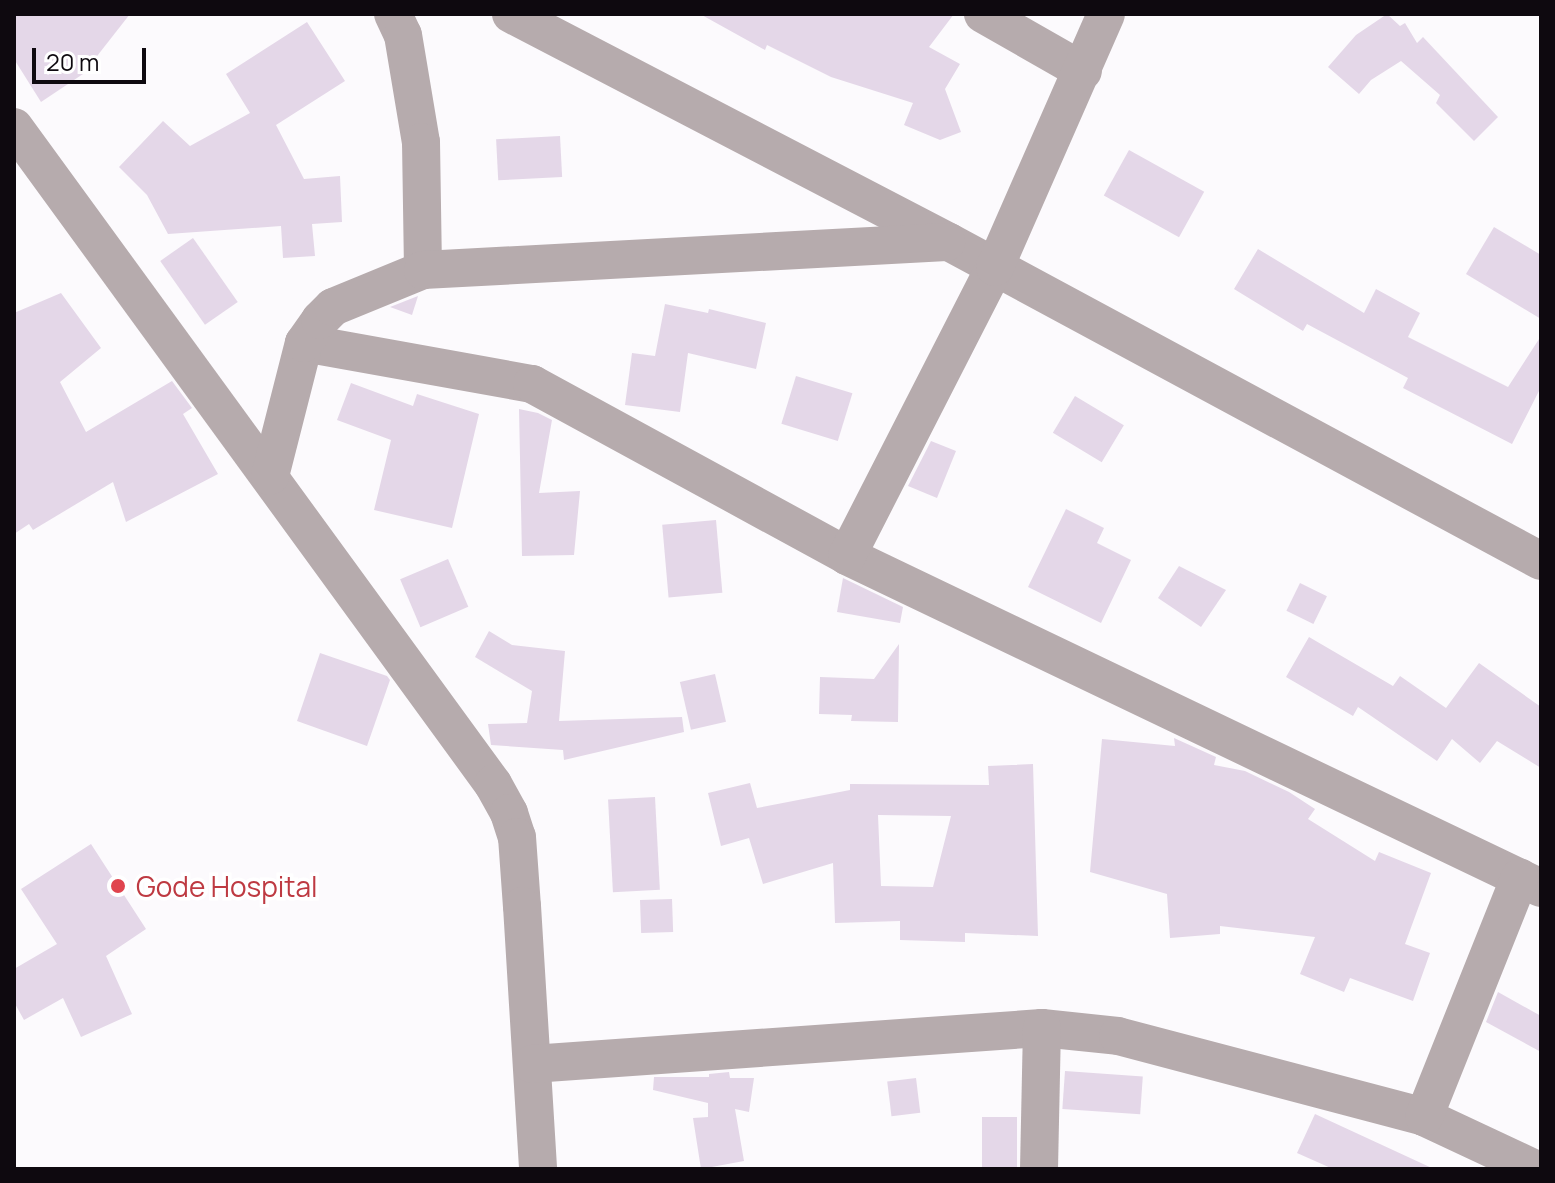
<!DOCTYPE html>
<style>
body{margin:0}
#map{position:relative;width:1555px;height:1183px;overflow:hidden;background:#fcfafd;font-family:Manrope,sans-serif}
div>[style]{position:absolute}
.building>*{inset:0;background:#e4d7e8;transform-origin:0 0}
.street>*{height:38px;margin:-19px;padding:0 19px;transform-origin:19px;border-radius:19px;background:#b6abad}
.dots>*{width:22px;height:22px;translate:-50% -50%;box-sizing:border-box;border:4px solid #fff;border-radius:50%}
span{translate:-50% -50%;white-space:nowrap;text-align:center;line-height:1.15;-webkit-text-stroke:7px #fff;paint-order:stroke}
.health-label{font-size:28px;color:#be3a42}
.left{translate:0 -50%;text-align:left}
.frame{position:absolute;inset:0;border:16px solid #0e090f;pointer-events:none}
.scale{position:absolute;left:32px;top:48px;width:114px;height:36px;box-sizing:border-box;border:4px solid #0e090f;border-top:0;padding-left:10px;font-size:24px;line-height:28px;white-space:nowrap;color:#0e090f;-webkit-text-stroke:6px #fff;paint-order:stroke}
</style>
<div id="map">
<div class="building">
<div style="clip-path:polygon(14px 14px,130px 14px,83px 74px,41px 102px,14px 59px)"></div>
<div style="clip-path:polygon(700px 14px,954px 14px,929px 47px,960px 64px,945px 89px,961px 132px,940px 140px,904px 125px,913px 103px,831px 77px,767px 45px,765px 50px)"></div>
<div style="clip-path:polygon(1387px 14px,1400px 26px,1405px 23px,1417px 43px,1423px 37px,1498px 117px,1474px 141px,1436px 103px,1440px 95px,1401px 61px,1371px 80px,1359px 94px,1328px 67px,1356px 35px)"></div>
<div style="clip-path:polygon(307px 22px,345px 81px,276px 125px,304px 179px,340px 176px,342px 222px,312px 224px,315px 256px,283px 258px,281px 226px,168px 234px,147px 195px,119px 167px,163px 121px,190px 146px,250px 113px,226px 74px)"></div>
<div style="left:560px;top:136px;width:41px;height:64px;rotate:87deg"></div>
<div style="left:1129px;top:150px;width:86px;height:52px;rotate:29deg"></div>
<div style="clip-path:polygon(1494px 227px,1541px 255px,1541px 319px,1466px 274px)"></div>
<div style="left:193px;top:238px;width:78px;height:40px;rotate:55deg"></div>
<div style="clip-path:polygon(1258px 249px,1364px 313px,1376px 289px,1420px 313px,1408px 337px,1508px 387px,1541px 336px,1541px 387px,1512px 444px,1403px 388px,1408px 378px,1307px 324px,1303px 331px,1234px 289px)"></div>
<div style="clip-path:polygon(61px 293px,101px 348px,60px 382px,86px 432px,172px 381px,192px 408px,183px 414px,218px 474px,126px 522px,113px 482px,33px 530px,29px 524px,14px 534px,14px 313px)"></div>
<div style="clip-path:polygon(418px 296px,412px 315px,390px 307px)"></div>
<div style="clip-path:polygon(665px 304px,708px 313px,709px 309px,766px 323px,756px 369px,688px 353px,680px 412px,625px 405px,632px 353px,655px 356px)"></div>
<div style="left:796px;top:376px;width:59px;height:50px;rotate:17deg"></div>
<div style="clip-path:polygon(351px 383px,413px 406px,417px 394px,479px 414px,452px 528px,374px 510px,391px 440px,337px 420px)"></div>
<div style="left:1075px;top:396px;width:57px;height:43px;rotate:31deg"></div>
<div style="clip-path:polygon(519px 409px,538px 413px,552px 420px,539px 493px,580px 491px,574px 555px,522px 556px)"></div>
<div style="clip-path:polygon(931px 441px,956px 451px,937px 498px,908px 486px)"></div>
<div style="clip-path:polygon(1066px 509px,1104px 528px,1097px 543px,1131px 560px,1101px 623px,1028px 587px)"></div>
<div style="left:716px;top:520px;width:73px;height:54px;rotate:85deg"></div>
<div style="left:448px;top:559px;width:52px;height:52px;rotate:67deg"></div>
<div style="clip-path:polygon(1179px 566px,1226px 590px,1201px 627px,1158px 598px)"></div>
<div style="clip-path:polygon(843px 578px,903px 607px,900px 623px,837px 612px)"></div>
<div style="left:1300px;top:583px;width:30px;height:31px;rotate:26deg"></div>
<div style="clip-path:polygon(489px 631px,512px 645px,565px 651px,559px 721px,682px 717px,684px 732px,564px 760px,563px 750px,491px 745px,488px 724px,527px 723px,532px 691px,475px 657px)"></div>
<div style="clip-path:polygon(1309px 637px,1393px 686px,1400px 676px,1446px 708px,1479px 663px,1541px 707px,1541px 768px,1497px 741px,1480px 763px,1452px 739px,1437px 761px,1358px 707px,1353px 716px,1286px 677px)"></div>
<div style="clip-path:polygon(899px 644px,898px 722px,851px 721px,852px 715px,819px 714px,820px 677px,874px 679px)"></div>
<div style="clip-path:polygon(320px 653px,387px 676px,390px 680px,367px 746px,297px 721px)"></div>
<div style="left:715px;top:674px;width:49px;height:36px;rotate:77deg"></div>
<div style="clip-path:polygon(1174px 738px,1216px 757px,1214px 765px,1245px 771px,1289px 792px,1315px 809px,1308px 819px,1375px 861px,1379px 852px,1431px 873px,1405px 944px,1430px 953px,1413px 1001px,1350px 978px,1344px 992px,1300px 974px,1315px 937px,1220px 926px,1220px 934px,1170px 938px,1167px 894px,1090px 872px,1102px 739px,1175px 746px)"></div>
<div style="clip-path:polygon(evenodd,1033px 764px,1038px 936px,965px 933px,965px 942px,900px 940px,900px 921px,835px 923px,833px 863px,763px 884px,749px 838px,721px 846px,708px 793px,750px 783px,757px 808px,850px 790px,850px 784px,989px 785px,988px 766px,1033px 764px,878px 815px,951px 816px,933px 887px,881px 886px,878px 815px)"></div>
<div style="left:655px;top:797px;width:93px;height:47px;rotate:87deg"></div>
<div style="clip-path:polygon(91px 844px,146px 929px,106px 956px,132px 1014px,81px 1037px,63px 998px,24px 1020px,14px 1002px,14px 969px,57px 944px,21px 889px)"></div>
<div style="left:672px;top:899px;width:33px;height:32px;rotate:88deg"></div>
<div style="clip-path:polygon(1498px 992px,1541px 1016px,1541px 1052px,1486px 1022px)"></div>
<div style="left:1065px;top:1071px;width:78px;height:38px;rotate:4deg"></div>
<div style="clip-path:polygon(729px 1072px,730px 1078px,754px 1078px,749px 1112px,735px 1109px,744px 1161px,701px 1169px,693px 1118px,708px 1117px,708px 1103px,653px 1090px,654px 1077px,709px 1077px,709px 1074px)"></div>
<div style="left:916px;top:1078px;width:35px;height:29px;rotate:83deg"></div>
<div style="clip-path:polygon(1315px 1114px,1434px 1169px,1333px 1169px,1297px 1153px)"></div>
<div style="left:1017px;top:1117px;width:52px;height:35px;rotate:90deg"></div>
</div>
<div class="street">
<div style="left:393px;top:14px;width:23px;rotate:65deg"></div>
<div style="left:403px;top:35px;width:109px;rotate:80.5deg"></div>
<div style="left:421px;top:142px;width:128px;rotate:89.1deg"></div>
<div style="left:511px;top:14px;width:494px;rotate:27.5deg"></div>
<div style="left:949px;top:242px;width:672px;rotate:28.32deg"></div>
<div style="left:983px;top:14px;width:115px;rotate:29.7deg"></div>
<div style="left:14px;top:127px;width:813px;rotate:53.91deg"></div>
<div style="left:493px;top:784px;width:33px;rotate:61deg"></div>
<div style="left:509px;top:813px;width:25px;rotate:72deg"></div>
<div style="left:517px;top:837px;width:69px;rotate:85.9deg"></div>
<div style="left:522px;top:906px;width:263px;rotate:86.5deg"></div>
<div style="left:304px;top:343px;width:232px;rotate:10.2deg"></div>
<div style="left:532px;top:384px;width:359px;rotate:28.6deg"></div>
<div style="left:847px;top:556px;width:769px;rotate:25.57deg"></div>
<div style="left:270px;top:476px;width:137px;rotate:-75.7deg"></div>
<div style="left:304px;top:343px;width:28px;rotate:-55deg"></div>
<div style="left:320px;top:320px;width:18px;rotate:-45deg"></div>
<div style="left:333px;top:307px;width:97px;rotate:-22.3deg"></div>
<div style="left:423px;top:270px;width:524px;rotate:-3.06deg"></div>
<div style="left:847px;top:556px;width:325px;rotate:-62.9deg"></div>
<div style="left:995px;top:267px;width:276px;rotate:-66.3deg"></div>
<div style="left:532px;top:1064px;width:511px;rotate:-4.04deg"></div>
<div style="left:1042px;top:1028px;width:76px;rotate:6deg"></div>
<div style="left:1118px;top:1036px;width:317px;rotate:14.8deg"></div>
<div style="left:1424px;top:1117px;width:123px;rotate:25.1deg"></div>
<div style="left:1424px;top:1117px;width:258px;rotate:-68.2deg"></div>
<div style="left:1039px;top:1169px;width:141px;rotate:-88.8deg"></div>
</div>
<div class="dots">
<div style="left:118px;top:886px;background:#e0444e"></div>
</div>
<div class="health-label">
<span class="left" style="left:136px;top:886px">Gode Hospital</span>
</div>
<div class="frame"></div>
<div class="scale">20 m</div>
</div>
